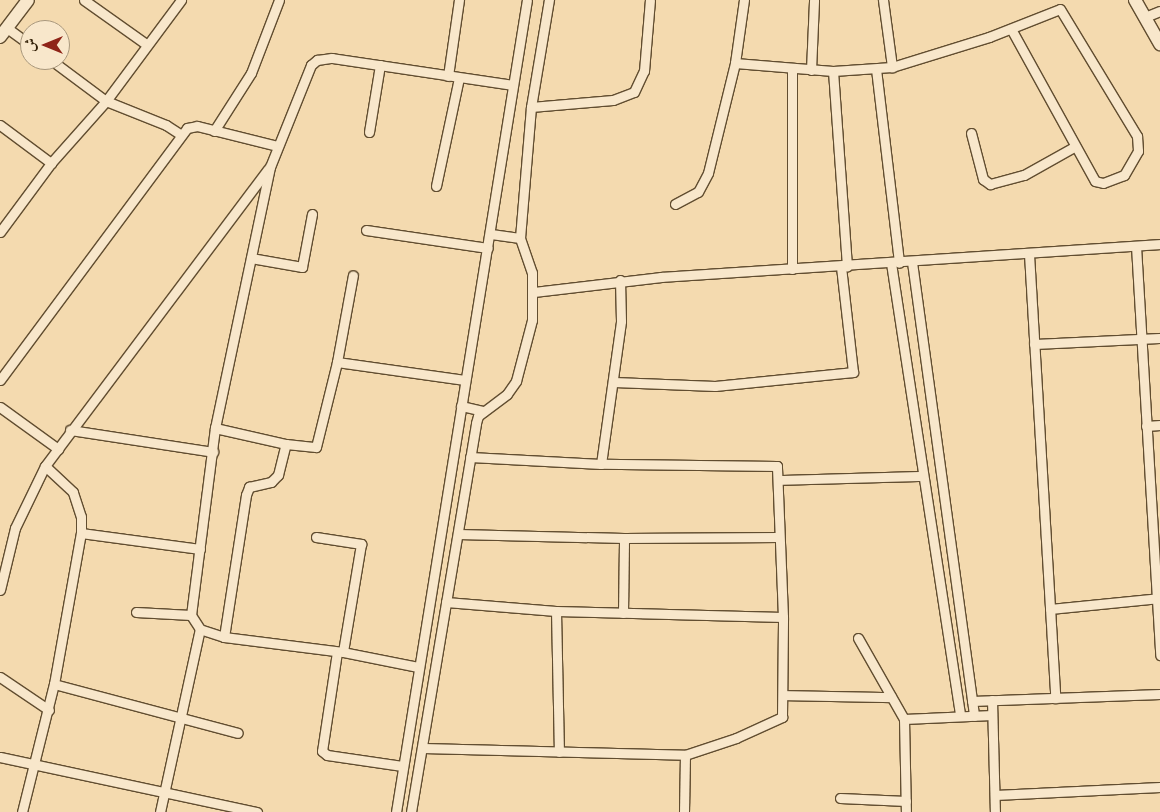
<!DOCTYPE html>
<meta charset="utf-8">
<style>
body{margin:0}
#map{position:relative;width:1160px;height:812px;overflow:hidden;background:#f4daaf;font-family:"IM FELL French Canon",Amiri,serif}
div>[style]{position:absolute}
.roads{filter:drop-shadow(1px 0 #614d30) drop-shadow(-1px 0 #614d30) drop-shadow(0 1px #614d30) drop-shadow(0 -1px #614d30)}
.street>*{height:9px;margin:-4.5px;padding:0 4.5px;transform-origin:4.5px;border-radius:4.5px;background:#f8e7cb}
.secondary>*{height:12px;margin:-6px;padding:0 6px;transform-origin:6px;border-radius:6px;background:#f8e7cb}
span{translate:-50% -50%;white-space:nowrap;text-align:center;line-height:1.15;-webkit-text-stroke:4px #f8e7cb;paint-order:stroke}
.north{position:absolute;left:20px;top:20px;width:50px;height:50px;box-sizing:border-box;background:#f8e7cb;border:1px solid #a8977c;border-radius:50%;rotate:270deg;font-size:14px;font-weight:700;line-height:20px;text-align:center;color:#301e05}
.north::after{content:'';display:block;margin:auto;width:18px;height:22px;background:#8f2418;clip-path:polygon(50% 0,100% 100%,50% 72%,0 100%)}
</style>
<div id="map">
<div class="roads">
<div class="street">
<div style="left:84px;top:0;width:76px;rotate:35.4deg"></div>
<div style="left:883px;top:0;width:68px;rotate:82.3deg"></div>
<div style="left:1145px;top:17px;width:16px;rotate:-22deg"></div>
<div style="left:7px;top:28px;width:29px;rotate:36deg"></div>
<div style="left:51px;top:60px;width:69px;rotate:36.7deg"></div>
<div style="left:106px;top:101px;width:65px;rotate:21.8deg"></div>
<div style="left:166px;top:125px;width:17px;rotate:33deg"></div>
<div style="left:735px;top:63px;width:98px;rotate:4.7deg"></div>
<div style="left:833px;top:71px;width:59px;rotate:-3.9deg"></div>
<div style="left:892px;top:67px;width:102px;rotate:-17.2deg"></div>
<div style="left:989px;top:37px;width:76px;rotate:-21.5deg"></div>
<div style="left:1060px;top:9px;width:149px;rotate:58.8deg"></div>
<div style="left:1137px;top:136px;width:15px;rotate:86deg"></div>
<div style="left:1138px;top:151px;width:28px;rotate:120deg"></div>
<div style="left:1124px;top:175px;width:22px;rotate:159deg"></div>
<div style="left:1103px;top:183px;width:8px;rotate:-166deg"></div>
<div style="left:1095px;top:181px;width:174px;rotate:-118.9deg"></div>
<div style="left:792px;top:69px;width:200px;rotate:90deg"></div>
<div style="left:876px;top:69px;width:195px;rotate:83.2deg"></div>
<div style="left:811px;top:70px;width:70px;rotate:-87.5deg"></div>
<div style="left:833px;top:71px;width:196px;rotate:85.9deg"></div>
<div style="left:448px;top:76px;width:77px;rotate:-81.8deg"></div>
<div style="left:531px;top:107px;width:82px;rotate:-4.9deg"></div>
<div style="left:613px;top:100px;width:22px;rotate:-21deg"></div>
<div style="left:634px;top:92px;width:23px;rotate:-65deg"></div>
<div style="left:644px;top:71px;width:71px;rotate:-85.2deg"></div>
<div style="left:0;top:125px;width:64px;rotate:36.7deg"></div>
<div style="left:214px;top:131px;width:69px;rotate:-57.5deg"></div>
<div style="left:251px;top:73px;width:78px;rotate:-69deg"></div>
<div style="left:369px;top:132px;width:68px;rotate:-80.7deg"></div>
<div style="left:971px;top:133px;width:48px;rotate:75.4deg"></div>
<div style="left:983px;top:179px;width:9px;rotate:36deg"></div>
<div style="left:990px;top:184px;width:35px;rotate:-15deg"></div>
<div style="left:1024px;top:175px;width:57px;rotate:-29.2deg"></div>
<div style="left:436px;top:186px;width:110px;rotate:-78deg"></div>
<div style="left:675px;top:204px;width:26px;rotate:-28deg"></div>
<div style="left:698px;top:192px;width:21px;rotate:-62deg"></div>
<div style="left:708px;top:173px;width:113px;rotate:-76.2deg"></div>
<div style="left:735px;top:63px;width:64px;rotate:-81.9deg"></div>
<div style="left:366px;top:230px;width:123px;rotate:8.4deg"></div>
<div style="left:0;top:232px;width:86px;rotate:-53.5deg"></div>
<div style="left:51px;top:163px;width:83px;rotate:-48.4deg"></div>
<div style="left:106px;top:101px;width:126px;rotate:-53.4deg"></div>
<div style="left:491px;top:234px;width:29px;rotate:8deg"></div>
<div style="left:1136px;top:246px;width:410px;rotate:86.6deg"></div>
<div style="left:1029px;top:254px;width:445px;rotate:86.6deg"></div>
<div style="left:251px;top:258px;width:52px;rotate:10deg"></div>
<div style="left:302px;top:267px;width:54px;rotate:-79.3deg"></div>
<div style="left:912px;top:262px;width:458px;rotate:82.2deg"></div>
<div style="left:891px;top:263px;width:458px;rotate:81.3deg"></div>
<div style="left:534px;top:292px;width:128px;rotate:-6.7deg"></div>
<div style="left:661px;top:277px;width:500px;rotate:-3.78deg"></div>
<div style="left:1034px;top:344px;width:126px;rotate:-2.7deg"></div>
<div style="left:337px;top:362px;width:129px;rotate:8deg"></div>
<div style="left:0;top:380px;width:314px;rotate:-53.4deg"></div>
<div style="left:187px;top:128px;width:10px;rotate:-11deg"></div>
<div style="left:197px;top:126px;width:83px;rotate:13.9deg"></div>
<div style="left:614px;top:382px;width:101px;rotate:2.3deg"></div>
<div style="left:715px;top:386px;width:139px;rotate:-5.8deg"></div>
<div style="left:853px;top:372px;width:107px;rotate:-96.5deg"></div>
<div style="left:461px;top:406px;width:23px;rotate:13deg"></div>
<div style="left:0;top:407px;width:72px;rotate:35.9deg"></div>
<div style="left:1146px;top:426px;width:14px;rotate:-4deg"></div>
<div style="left:215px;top:428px;width:73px;rotate:12.7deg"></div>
<div style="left:286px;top:444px;width:30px;rotate:6deg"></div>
<div style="left:316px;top:447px;width:88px;rotate:-76.1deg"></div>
<div style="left:337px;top:362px;width:88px;rotate:-79.6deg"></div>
<div style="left:70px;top:430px;width:145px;rotate:8.7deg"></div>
<div style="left:601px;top:464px;width:144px;rotate:-82deg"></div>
<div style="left:621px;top:321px;width:41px;rotate:-91.4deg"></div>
<div style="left:778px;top:480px;width:145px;rotate:-1.6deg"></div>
<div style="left:81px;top:533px;width:120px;rotate:7.7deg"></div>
<div style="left:458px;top:534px;width:166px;rotate:1.4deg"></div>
<div style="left:624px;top:538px;width:155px;rotate:-0.4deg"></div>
<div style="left:316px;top:537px;width:46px;rotate:8.8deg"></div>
<div style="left:361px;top:544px;width:109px;rotate:99.5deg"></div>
<div style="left:0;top:590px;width:64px;rotate:-76.4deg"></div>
<div style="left:15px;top:528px;width:69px;rotate:-64.2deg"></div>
<div style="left:45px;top:466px;width:371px;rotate:-53.1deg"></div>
<div style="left:446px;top:602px;width:110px;rotate:4.7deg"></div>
<div style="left:556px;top:611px;width:227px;rotate:1.5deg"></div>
<div style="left:1050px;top:609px;width:111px;rotate:-5.7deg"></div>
<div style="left:556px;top:611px;width:141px;rotate:88.8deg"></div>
<div style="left:136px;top:612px;width:55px;rotate:3.1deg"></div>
<div style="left:623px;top:613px;width:75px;rotate:-89.2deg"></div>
<div style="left:224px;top:637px;width:144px;rotate:-81.2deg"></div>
<div style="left:246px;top:495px;width:9px;rotate:-69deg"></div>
<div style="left:249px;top:487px;width:23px;rotate:-13deg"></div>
<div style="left:271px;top:482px;width:10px;rotate:-45deg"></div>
<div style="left:278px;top:475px;width:32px;rotate:-76deg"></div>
<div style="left:858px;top:638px;width:93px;rotate:60.4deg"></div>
<div style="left:904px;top:719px;width:93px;rotate:88.8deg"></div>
<div style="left:337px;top:652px;width:100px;rotate:98.6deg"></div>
<div style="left:322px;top:751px;width:6px;rotate:39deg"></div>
<div style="left:327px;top:755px;width:76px;rotate:8.3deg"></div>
<div style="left:418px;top:667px;width:76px;rotate:-168.7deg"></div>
<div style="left:343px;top:652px;width:120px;rotate:-172.8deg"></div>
<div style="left:224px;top:637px;width:25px;rotate:-162deg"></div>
<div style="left:200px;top:629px;width:17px;rotate:-123deg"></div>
<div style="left:191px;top:615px;width:189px;rotate:-82.7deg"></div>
<div style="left:215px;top:428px;width:267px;rotate:-78.1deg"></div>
<div style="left:270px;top:167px;width:110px;rotate:-68.1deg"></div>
<div style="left:311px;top:65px;width:8px;rotate:-40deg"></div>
<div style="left:317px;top:60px;width:15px;rotate:-8deg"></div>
<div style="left:332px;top:58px;width:182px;rotate:8.5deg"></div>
<div style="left:0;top:677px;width:59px;rotate:34deg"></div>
<div style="left:54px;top:684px;width:190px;rotate:14.9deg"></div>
<div style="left:783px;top:695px;width:108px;rotate:1.1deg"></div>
<div style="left:992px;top:700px;width:112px;rotate:88.5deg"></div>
<div style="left:972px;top:701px;width:188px;rotate:-2.1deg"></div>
<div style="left:904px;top:719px;width:88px;rotate:-2.6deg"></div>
<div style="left:423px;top:748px;width:262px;rotate:1.5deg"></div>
<div style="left:685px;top:755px;width:54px;rotate:-18.4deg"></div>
<div style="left:736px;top:738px;width:51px;rotate:-24.5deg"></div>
<div style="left:782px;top:717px;width:100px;rotate:-89.4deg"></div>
<div style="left:783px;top:617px;width:151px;rotate:-92.3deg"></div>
<div style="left:777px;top:466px;width:176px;rotate:-179.3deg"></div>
<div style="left:601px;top:464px;width:131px;rotate:-176.9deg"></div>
<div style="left:0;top:757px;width:263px;rotate:12.1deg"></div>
<div style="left:995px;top:795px;width:165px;rotate:-2.8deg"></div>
<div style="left:840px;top:798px;width:66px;rotate:2.6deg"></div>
<div style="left:22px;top:812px;width:132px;rotate:-76deg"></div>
<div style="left:54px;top:684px;width:153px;rotate:-79.9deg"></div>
<div style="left:81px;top:533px;width:16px;rotate:-90deg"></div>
<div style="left:81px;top:517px;width:26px;rotate:-108deg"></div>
<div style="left:73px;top:492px;width:38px;rotate:-137deg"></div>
<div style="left:160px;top:812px;width:187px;rotate:-77.7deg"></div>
<div style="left:396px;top:812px;width:822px;rotate:-80.84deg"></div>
<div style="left:411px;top:812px;width:394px;rotate:-80.5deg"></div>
<div style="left:476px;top:423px;width:7px;rotate:-74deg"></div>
<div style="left:478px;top:416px;width:36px;rotate:-37deg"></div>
<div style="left:507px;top:394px;width:16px;rotate:-55deg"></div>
<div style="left:516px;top:381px;width:63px;rotate:-75.3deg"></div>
<div style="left:532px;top:320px;width:47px;rotate:-90deg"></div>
<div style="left:532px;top:273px;width:37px;rotate:-109deg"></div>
<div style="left:520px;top:238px;width:131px;rotate:-85.2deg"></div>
<div style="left:531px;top:107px;width:109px;rotate:-80.5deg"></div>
<div style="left:684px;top:812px;width:57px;rotate:-89deg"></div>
</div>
<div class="secondary">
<div style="left:1135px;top:0;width:51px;rotate:60.4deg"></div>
<div style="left:0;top:37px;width:46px;rotate:-52.9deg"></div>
</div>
</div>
<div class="north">ش</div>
</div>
